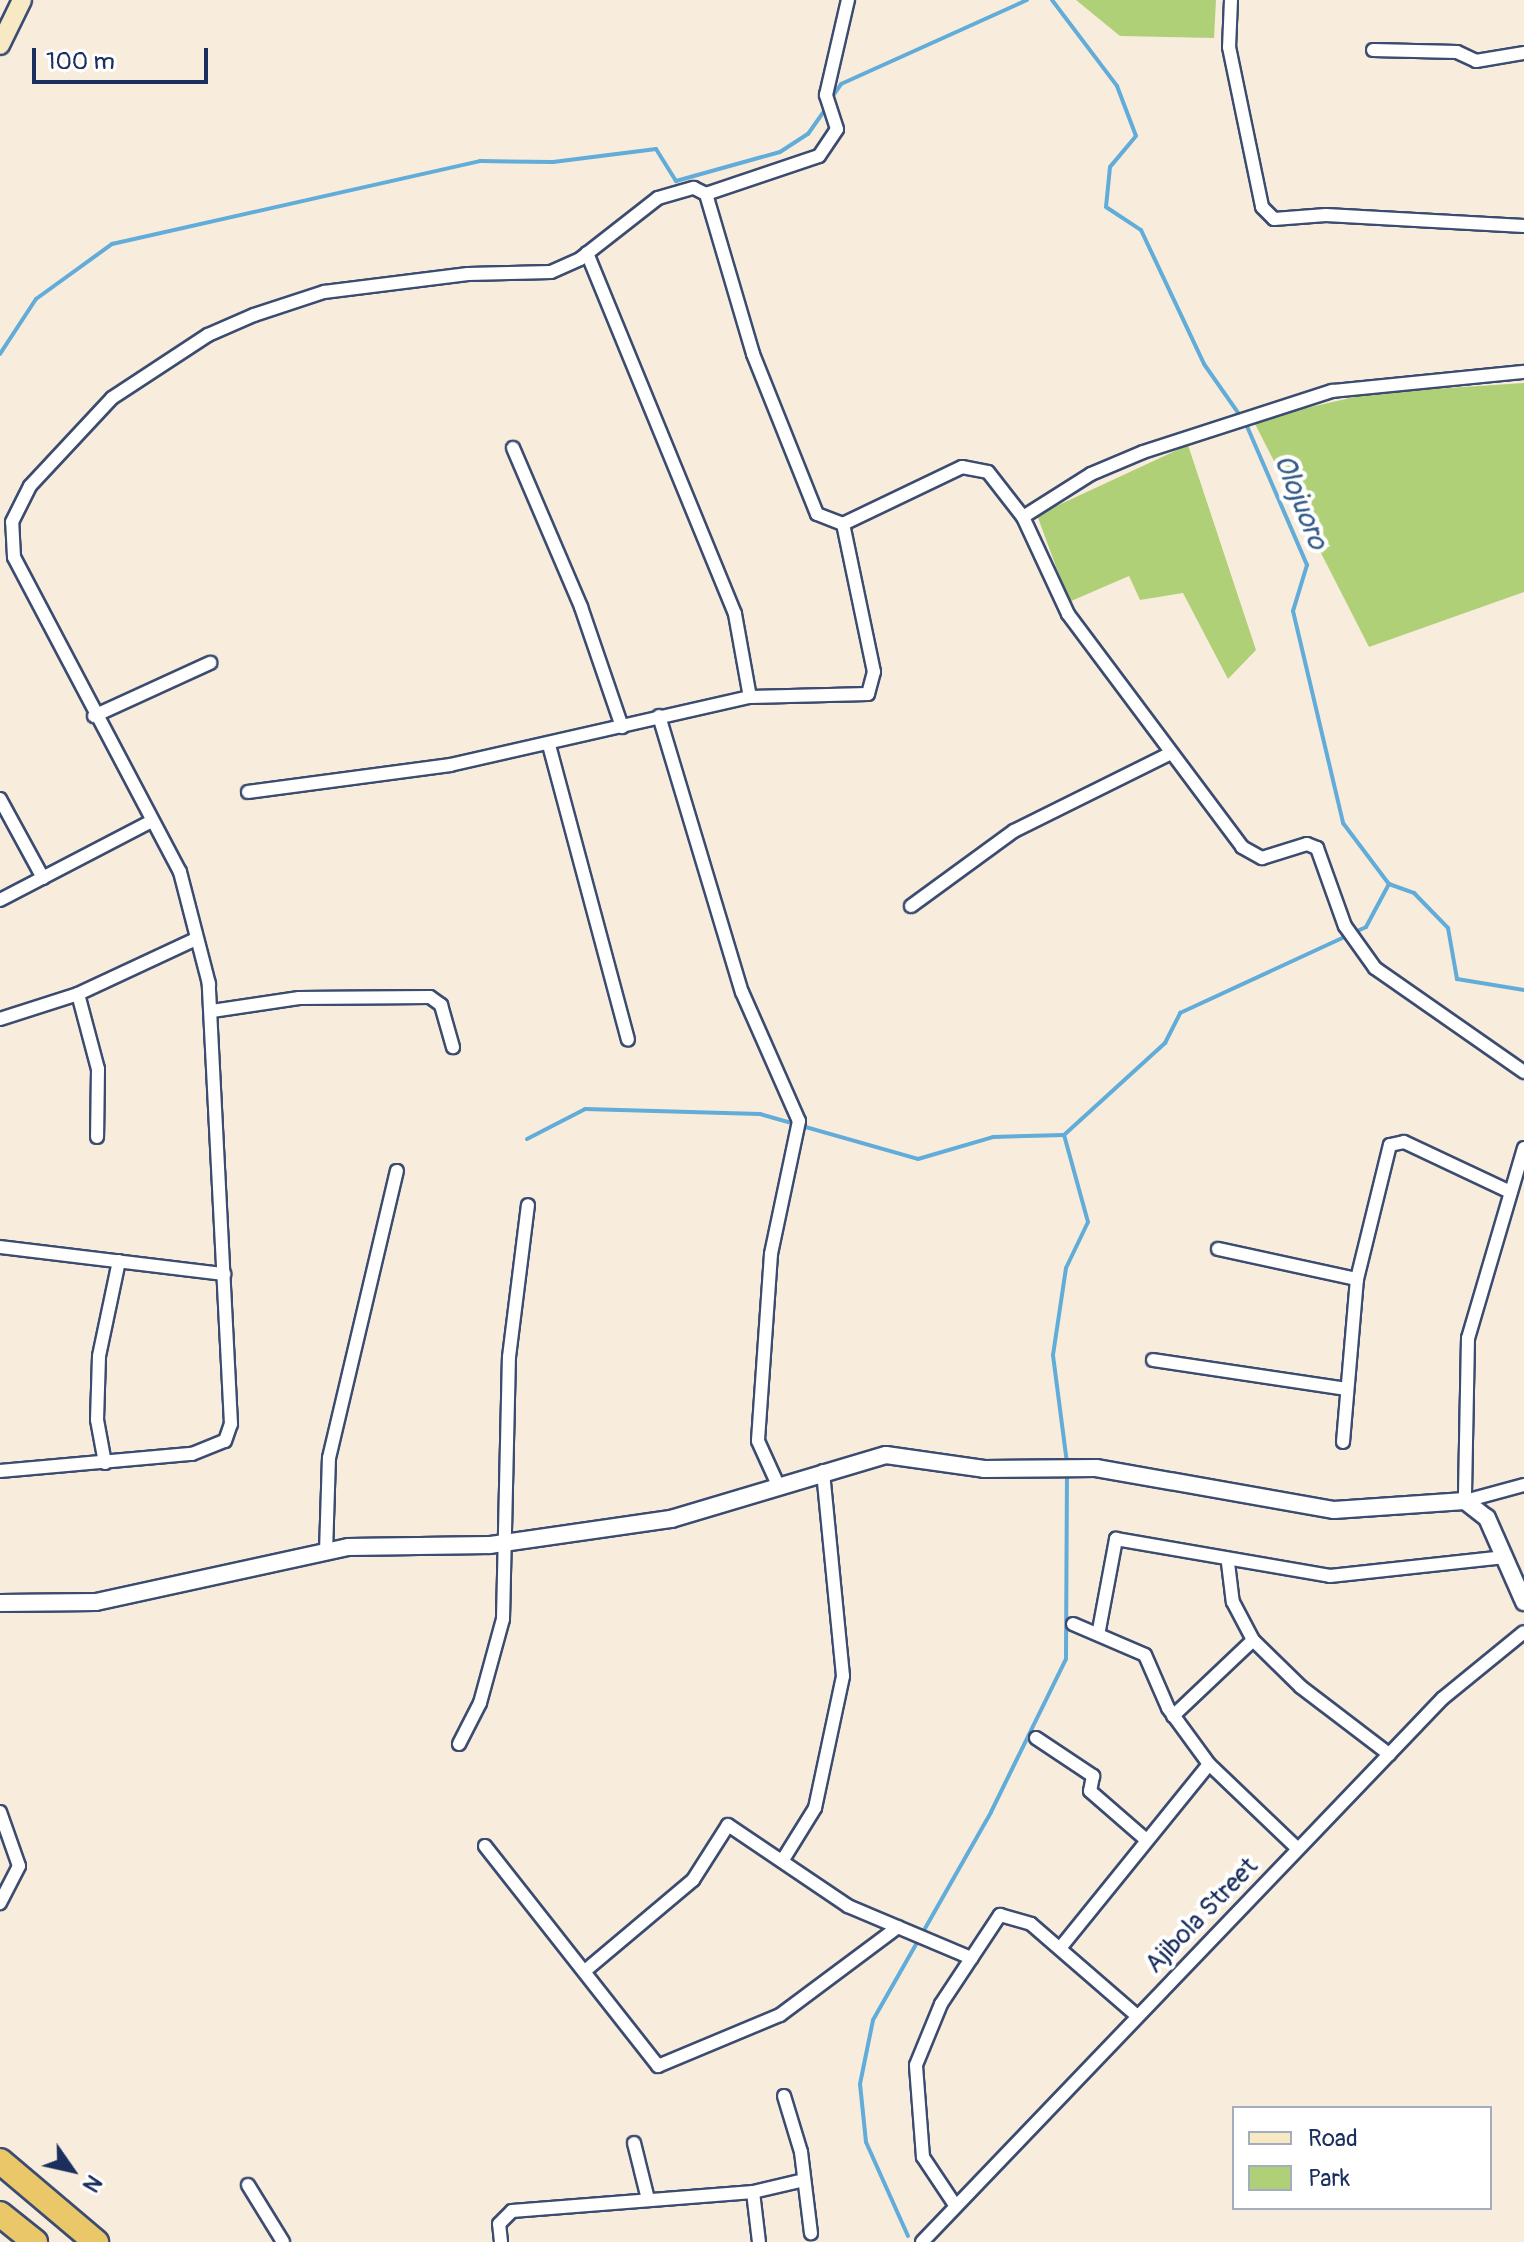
<!DOCTYPE html>
<style>
body{margin:0}
#map{position:relative;width:1524px;height:2242px;overflow:hidden;background:#f8eddd;font-family:Pangolin,sans-serif}
div>[style]{position:absolute}
.green>*{inset:0;background:#b0d078}
.stream>*{height:4px;margin:-2px;padding:0 2px;transform-origin:2px;border-radius:2px;background:#61acd9}
.roads{filter:drop-shadow(2px 0 #3c4c71) drop-shadow(-2px 0 #3c4c71) drop-shadow(0 2px #3c4c71) drop-shadow(0 -2px #3c4c71)}
.minor>*{height:12px;margin:-6px;padding:0 6px;transform-origin:6px;border-radius:6px;background:#fff}
.tertiary>*{height:16px;margin:-8px;padding:0 8px;transform-origin:8px;border-radius:8px;background:#fff}
.secondary>*{height:18px;margin:-9px;padding:0 9px;transform-origin:9px;border-radius:9px;background:#f7e9c3}
.motorway>*{height:24px;margin:-12px;padding:0 12px;transform-origin:12px;border-radius:12px;background:#eac769}
span{translate:-50% -50%;white-space:nowrap;text-align:center;line-height:1.15;-webkit-text-stroke:8px #fff;paint-order:stroke}
.street-label{font-size:26px;color:#1b2f5e}
.water-label{font-size:28px;color:#345b89;font-style:italic}
.legend{position:absolute;left:1232px;top:2106px;width:260px;height:104px;box-sizing:border-box;background:#fff;border:2px solid #a4acbf;margin:0;padding:10px 14px;list-style:none;font-size:24px;color:#1b2f5e}
.legend li{display:flex;align-items:center;gap:16px;height:40px}
.legend b{width:40px;border:2px solid #a4acbf}
.north{position:absolute;left:32px;top:2130px;width:80px;height:80px;-webkit-text-stroke:6px #fff;paint-order:stroke;rotate:124deg;font-size:22px;font-weight:700;line-height:32px;text-align:center;color:#1b2f5e}
.north::after{content:'';display:block;margin:auto;width:28px;height:36px;background:#1b2f5e;clip-path:polygon(50% 0,100% 100%,50% 72%,0 100%)}
.scale{position:absolute;left:32px;top:48px;width:176px;height:36px;box-sizing:border-box;border:4px solid #1b2f5e;border-top:0;padding-left:10px;font-size:24px;line-height:28px;white-space:nowrap;color:#1b2f5e;-webkit-text-stroke:6px #fff;paint-order:stroke}
</style>
<div id="map">
<div class="green">
<div style="clip-path:polygon(1076px 0,1216px 0,1214px 38px,1120px 36px)"></div>
<div style="clip-path:polygon(1524px 383px,1524px 592px,1369px 647px,1253px 420px,1372px 393px)"></div>
<div style="clip-path:polygon(1188px 445px,1256px 650px,1228px 679px,1183px 593px,1140px 600px,1129px 576px,1069px 602px,1037px 515px)"></div>
</div>
<div class="stream">
<div style="left:1052px;top:0;width:108px;rotate:52.9deg"></div>
<div style="left:1117px;top:86px;width:53px;rotate:69.2deg"></div>
<div style="left:1136px;top:136px;width:40px;rotate:130deg"></div>
<div style="left:1110px;top:167px;width:40px;rotate:95.7deg"></div>
<div style="left:1106px;top:207px;width:42px;rotate:33.3deg"></div>
<div style="left:1141px;top:230px;width:148px;rotate:64.8deg"></div>
<div style="left:1204px;top:364px;width:73px;rotate:55deg"></div>
<div style="left:1246px;top:424px;width:154px;rotate:66.6deg"></div>
<div style="left:1307px;top:565px;width:48px;rotate:106.9deg"></div>
<div style="left:1293px;top:611px;width:218px;rotate:76.7deg"></div>
<div style="left:1343px;top:823px;width:76px;rotate:53deg"></div>
<div style="left:1389px;top:884px;width:27px;rotate:20deg"></div>
<div style="left:1414px;top:893px;width:49px;rotate:45.8deg"></div>
<div style="left:1448px;top:928px;width:52px;rotate:80deg"></div>
<div style="left:1457px;top:979px;width:68px;rotate:9.3deg"></div>
<div style="left:830px;top:100px;width:19px;rotate:-55deg"></div>
<div style="left:841px;top:84px;width:204px;rotate:-24.3deg"></div>
<div style="left:0;top:354px;width:66px;rotate:-56.8deg"></div>
<div style="left:36px;top:299px;width:94px;rotate:-35.9deg"></div>
<div style="left:112px;top:244px;width:377px;rotate:-12.7deg"></div>
<div style="left:480px;top:161px;width:73px;rotate:0.8deg"></div>
<div style="left:553px;top:162px;width:104px;rotate:-7.2deg"></div>
<div style="left:656px;top:149px;width:38px;rotate:58deg"></div>
<div style="left:676px;top:181px;width:108px;rotate:-15.6deg"></div>
<div style="left:780px;top:152px;width:33px;rotate:-33deg"></div>
<div style="left:808px;top:134px;width:32px;rotate:-55deg"></div>
<div style="left:527px;top:1139px;width:65px;rotate:-27.3deg"></div>
<div style="left:585px;top:1109px;width:175px;rotate:1.6deg"></div>
<div style="left:760px;top:1114px;width:164px;rotate:15.9deg"></div>
<div style="left:918px;top:1159px;width:78px;rotate:-16.3deg"></div>
<div style="left:993px;top:1137px;width:71px;rotate:-1.6deg"></div>
<div style="left:1067px;top:1463px;width:109px;rotate:-97.4deg"></div>
<div style="left:1053px;top:1355px;width:88px;rotate:-81.5deg"></div>
<div style="left:1066px;top:1268px;width:51px;rotate:-64.4deg"></div>
<div style="left:1088px;top:1222px;width:90px;rotate:-105.4deg"></div>
<div style="left:1064px;top:1135px;width:137px;rotate:-42.3deg"></div>
<div style="left:1165px;top:1043px;width:34px;rotate:-63deg"></div>
<div style="left:1180px;top:1013px;width:205px;rotate:-24.8deg"></div>
<div style="left:1366px;top:927px;width:49px;rotate:-61.9deg"></div>
<div style="left:908px;top:2236px;width:103px;rotate:-114.1deg"></div>
<div style="left:866px;top:2142px;width:58px;rotate:-95.9deg"></div>
<div style="left:860px;top:2084px;width:65px;rotate:-78.5deg"></div>
<div style="left:873px;top:2020px;width:239px;rotate:-60.4deg"></div>
<div style="left:991px;top:1812px;width:170px;rotate:-63.9deg"></div>
<div style="left:1066px;top:1659px;width:187px;rotate:-89.7deg"></div>
</div>
<div class="roads">
<div class="minor">
<div style="left:1231px;top:0;width:47px;rotate:92.4deg"></div>
<div style="left:1229px;top:47px;width:163px;rotate:78.3deg"></div>
<div style="left:1262px;top:207px;width:17px;rotate:45deg"></div>
<div style="left:1274px;top:219px;width:52px;rotate:-4.4deg"></div>
<div style="left:1326px;top:215px;width:198px;rotate:3.2deg"></div>
<div style="left:1373px;top:50px;width:84px;rotate:1.4deg"></div>
<div style="left:1457px;top:52px;width:21px;rotate:25deg"></div>
<div style="left:1476px;top:61px;width:49px;rotate:-9.5deg"></div>
<div style="left:706px;top:194px;width:167px;rotate:73.6deg"></div>
<div style="left:753px;top:354px;width:172px;rotate:68.2deg"></div>
<div style="left:817px;top:514px;width:28px;rotate:21deg"></div>
<div style="left:843px;top:524px;width:132px;rotate:-25.6deg"></div>
<div style="left:962px;top:467px;width:26px;rotate:11deg"></div>
<div style="left:988px;top:472px;width:57px;rotate:52.1deg"></div>
<div style="left:1023px;top:517px;width:107px;rotate:65.1deg"></div>
<div style="left:1068px;top:614px;width:291px;rotate:53.2deg"></div>
<div style="left:1242px;top:847px;width:23px;rotate:29deg"></div>
<div style="left:1262px;top:858px;width:47px;rotate:-17.3deg"></div>
<div style="left:1307px;top:844px;width:11px;rotate:22deg"></div>
<div style="left:1317px;top:848px;width:83px;rotate:70.3deg"></div>
<div style="left:1345px;top:926px;width:52px;rotate:54.5deg"></div>
<div style="left:1375px;top:968px;width:182px;rotate:34.9deg"></div>
<div style="left:587px;top:253px;width:390px;rotate:67.7deg"></div>
<div style="left:735px;top:614px;width:84px;rotate:79.8deg"></div>
<div style="left:513px;top:448px;width:173px;rotate:66.8deg"></div>
<div style="left:581px;top:607px;width:127px;rotate:71.1deg"></div>
<div style="left:1023px;top:517px;width:80px;rotate:-32.3deg"></div>
<div style="left:1091px;top:474px;width:56px;rotate:-22.9deg"></div>
<div style="left:1143px;top:452px;width:199px;rotate:-17.9deg"></div>
<div style="left:1332px;top:391px;width:193px;rotate:-5.7deg"></div>
<div style="left:94px;top:716px;width:128px;rotate:-24.6deg"></div>
<div style="left:659px;top:716px;width:288px;rotate:73.3deg"></div>
<div style="left:742px;top:992px;width:141px;rotate:66.2deg"></div>
<div style="left:799px;top:1121px;width:136px;rotate:101.9deg"></div>
<div style="left:771px;top:1254px;width:187px;rotate:94deg"></div>
<div style="left:758px;top:1441px;width:51px;rotate:65.5deg"></div>
<div style="left:549px;top:745px;width:305px;rotate:75deg"></div>
<div style="left:248px;top:792px;width:204px;rotate:-7.6deg"></div>
<div style="left:450px;top:765px;width:308px;rotate:-12.8deg"></div>
<div style="left:750px;top:697px;width:118px;rotate:-1.5deg"></div>
<div style="left:868px;top:694px;width:23px;rotate:-75deg"></div>
<div style="left:874px;top:672px;width:151px;rotate:-101.8deg"></div>
<div style="left:0;top:799px;width:90px;rotate:61.4deg"></div>
<div style="left:0;top:900px;width:169px;rotate:-27.5deg"></div>
<div style="left:911px;top:906px;width:127px;rotate:-36.1deg"></div>
<div style="left:1014px;top:831px;width:173px;rotate:-26.4deg"></div>
<div style="left:78px;top:994px;width:78px;rotate:75.1deg"></div>
<div style="left:98px;top:1069px;width:68px;rotate:90.8deg"></div>
<div style="left:212px;top:1011px;width:88px;rotate:-8.5deg"></div>
<div style="left:299px;top:998px;width:131px;rotate:-0.4deg"></div>
<div style="left:430px;top:997px;width:14px;rotate:36deg"></div>
<div style="left:441px;top:1005px;width:44px;rotate:74.1deg"></div>
<div style="left:0;top:1019px;width:82px;rotate:-17.8deg"></div>
<div style="left:78px;top:994px;width:130px;rotate:-25deg"></div>
<div style="left:1524px;top:1148px;width:198px;rotate:106.4deg"></div>
<div style="left:1468px;top:1338px;width:163px;rotate:91.1deg"></div>
<div style="left:1465px;top:1501px;width:61px;rotate:-15.2deg"></div>
<div style="left:0;top:1247px;width:226px;rotate:6.9deg"></div>
<div style="left:1218px;top:1249px;width:142px;rotate:12.2deg"></div>
<div style="left:1153px;top:1360px;width:195px;rotate:8.5deg"></div>
<div style="left:1343px;top:1442px;width:164px;rotate:-85.1deg"></div>
<div style="left:1357px;top:1279px;width:138px;rotate:-76.2deg"></div>
<div style="left:1390px;top:1145px;width:14px;rotate:-12deg"></div>
<div style="left:1404px;top:1142px;width:115px;rotate:25.2deg"></div>
<div style="left:105px;top:1463px;width:44px;rotate:-100.5deg"></div>
<div style="left:97px;top:1420px;width:64px;rotate:-88.2deg"></div>
<div style="left:99px;top:1356px;width:97px;rotate:-78.1deg"></div>
<div style="left:0;top:1471px;width:193px;rotate:-5.1deg"></div>
<div style="left:192px;top:1454px;width:35px;rotate:-22deg"></div>
<div style="left:225px;top:1441px;width:18px;rotate:-71deg"></div>
<div style="left:231px;top:1424px;width:441px;rotate:-92.9deg"></div>
<div style="left:209px;top:984px;width:116px;rotate:-104.5deg"></div>
<div style="left:180px;top:872px;width:356px;rotate:-117.8deg"></div>
<div style="left:14px;top:557px;width:35px;rotate:-93deg"></div>
<div style="left:12px;top:522px;width:40px;rotate:-63.4deg"></div>
<div style="left:30px;top:486px;width:120px;rotate:-47deg"></div>
<div style="left:112px;top:398px;width:115px;rotate:-33.3deg"></div>
<div style="left:208px;top:335px;width:50px;rotate:-23.5deg"></div>
<div style="left:254px;top:315px;width:74px;rotate:-18.2deg"></div>
<div style="left:324px;top:292px;width:145px;rotate:-7.1deg"></div>
<div style="left:468px;top:274px;width:83px;rotate:-1.4deg"></div>
<div style="left:551px;top:272px;width:32px;rotate:-24deg"></div>
<div style="left:580px;top:259px;width:99px;rotate:-38deg"></div>
<div style="left:658px;top:198px;width:37px;rotate:-16deg"></div>
<div style="left:694px;top:188px;width:13px;rotate:27deg"></div>
<div style="left:706px;top:194px;width:119px;rotate:-18.6deg"></div>
<div style="left:819px;top:156px;width:32px;rotate:-56deg"></div>
<div style="left:837px;top:129px;width:36px;rotate:-108deg"></div>
<div style="left:826px;top:95px;width:98px;rotate:-77deg"></div>
<div style="left:326px;top:1552px;width:94px;rotate:-88.2deg"></div>
<div style="left:329px;top:1458px;width:295px;rotate:-76.7deg"></div>
<div style="left:1228px;top:1563px;width:39px;rotate:83deg"></div>
<div style="left:1233px;top:1602px;width:43px;rotate:62.2deg"></div>
<div style="left:1253px;top:1640px;width:67px;rotate:44.4deg"></div>
<div style="left:1301px;top:1687px;width:111px;rotate:37.3deg"></div>
<div style="left:1073px;top:1624px;width:78px;rotate:23.3deg"></div>
<div style="left:1145px;top:1655px;width:58px;rotate:66.5deg"></div>
<div style="left:1168px;top:1708px;width:69px;rotate:53.8deg"></div>
<div style="left:1209px;top:1764px;width:123px;rotate:43.7deg"></div>
<div style="left:1099px;top:1630px;width:93px;rotate:-79.4deg"></div>
<div style="left:1116px;top:1539px;width:217px;rotate:9.8deg"></div>
<div style="left:1330px;top:1576px;width:176px;rotate:-6.2deg"></div>
<div style="left:1173px;top:1716px;width:110px;rotate:-43.5deg"></div>
<div style="left:1036px;top:1738px;width:69px;rotate:33.7deg"></div>
<div style="left:1093px;top:1776px;width:15px;rotate:101deg"></div>
<div style="left:1090px;top:1791px;width:72px;rotate:41deg"></div>
<div style="left:459px;top:1744px;width:46px;rotate:-62.9deg"></div>
<div style="left:480px;top:1703px;width:87px;rotate:-74.7deg"></div>
<div style="left:503px;top:1619px;width:262px;rotate:-88.7deg"></div>
<div style="left:509px;top:1357px;width:153px;rotate:-82.9deg"></div>
<div style="left:0;top:1812px;width:57px;rotate:70.6deg"></div>
<div style="left:19px;top:1866px;width:42px;rotate:117.2deg"></div>
<div style="left:485px;top:1846px;width:280px;rotate:51.8deg"></div>
<div style="left:658px;top:2066px;width:132px;rotate:-22.7deg"></div>
<div style="left:780px;top:2015px;width:147px;rotate:-36.7deg"></div>
<div style="left:784px;top:1858px;width:59px;rotate:-58.2deg"></div>
<div style="left:815px;top:1808px;width:135px;rotate:-78deg"></div>
<div style="left:843px;top:1676px;width:206px;rotate:-95.6deg"></div>
<div style="left:1061px;top:1947px;width:235px;rotate:-51deg"></div>
<div style="left:586px;top:1970px;width:140px;rotate:-40.1deg"></div>
<div style="left:693px;top:1880px;width:65px;rotate:-57.5deg"></div>
<div style="left:728px;top:1825px;width:145px;rotate:34deg"></div>
<div style="left:848px;top:1906px;width:134px;rotate:22.9deg"></div>
<div style="left:784px;top:2096px;width:59px;rotate:73.1deg"></div>
<div style="left:801px;top:2152px;width:82px;rotate:83deg"></div>
<div style="left:634px;top:2143px;width:58px;rotate:76deg"></div>
<div style="left:248px;top:2185px;width:67px;rotate:58.4deg"></div>
<div style="left:753px;top:2192px;width:50px;rotate:83.2deg"></div>
<div style="left:955px;top:2205px;width:58px;rotate:-123.7deg"></div>
<div style="left:923px;top:2157px;width:92px;rotate:-94.4deg"></div>
<div style="left:916px;top:2065px;width:66px;rotate:-67.7deg"></div>
<div style="left:941px;top:2004px;width:107px;rotate:-56.5deg"></div>
<div style="left:1000px;top:1915px;width:32px;rotate:16deg"></div>
<div style="left:1031px;top:1924px;width:139px;rotate:40.9deg"></div>
<div style="left:501px;top:2242px;width:18px;rotate:-96deg"></div>
<div style="left:499px;top:2224px;width:18px;rotate:-45deg"></div>
<div style="left:512px;top:2211px;width:242px;rotate:-4.5deg"></div>
<div style="left:753px;top:2192px;width:52px;rotate:-13.2deg"></div>
<div style="left:922px;top:2242px;width:753px;rotate:-46.24deg"></div>
<div style="left:1443px;top:1698px;width:104px;rotate:-39.2deg"></div>
</div>
<div class="tertiary">
<div style="left:0;top:1603px;width:96px;rotate:-0.6deg"></div>
<div style="left:96px;top:1602px;width:258px;rotate:-12.3deg"></div>
<div style="left:348px;top:1547px;width:142px;rotate:-0.8deg"></div>
<div style="left:490px;top:1545px;width:183px;rotate:-8.2deg"></div>
<div style="left:671px;top:1519px;width:224px;rotate:-16.6deg"></div>
<div style="left:886px;top:1455px;width:99px;rotate:8.1deg"></div>
<div style="left:984px;top:1469px;width:112px;rotate:-0.5deg"></div>
<div style="left:1096px;top:1468px;width:242px;rotate:10deg"></div>
<div style="left:1334px;top:1510px;width:131px;rotate:-3.9deg"></div>
<div style="left:1465px;top:1501px;width:28px;rotate:38deg"></div>
<div style="left:1487px;top:1518px;width:92px;rotate:66.2deg"></div>
</div>
<div class="secondary">
<div style="left:0;top:45px;width:50px;rotate:-63.9deg"></div>
</div>
<div class="motorway">
<div style="left:0;top:2161px;width:126px;rotate:40.2deg"></div>
<div style="left:0;top:2214px;width:45px;rotate:38.7deg"></div>
</div>
</div>
<div class="street-label">
<span style="left:1202px;top:1916px;rotate:-46deg">Ajibola Street</span>
</div>
<div class="water-label">
<span style="left:1300px;top:502px;rotate:68deg">Olojuoro</span>
</div>
<ul class="legend">
<li><b style="height:10px;background:#f7e9c3"></b>Road</li>
<li><b style="height:22px;background:#b0d078"></b>Park</li>
</ul>
<div class="north">N</div>
<div class="scale">100 m</div>
</div>
